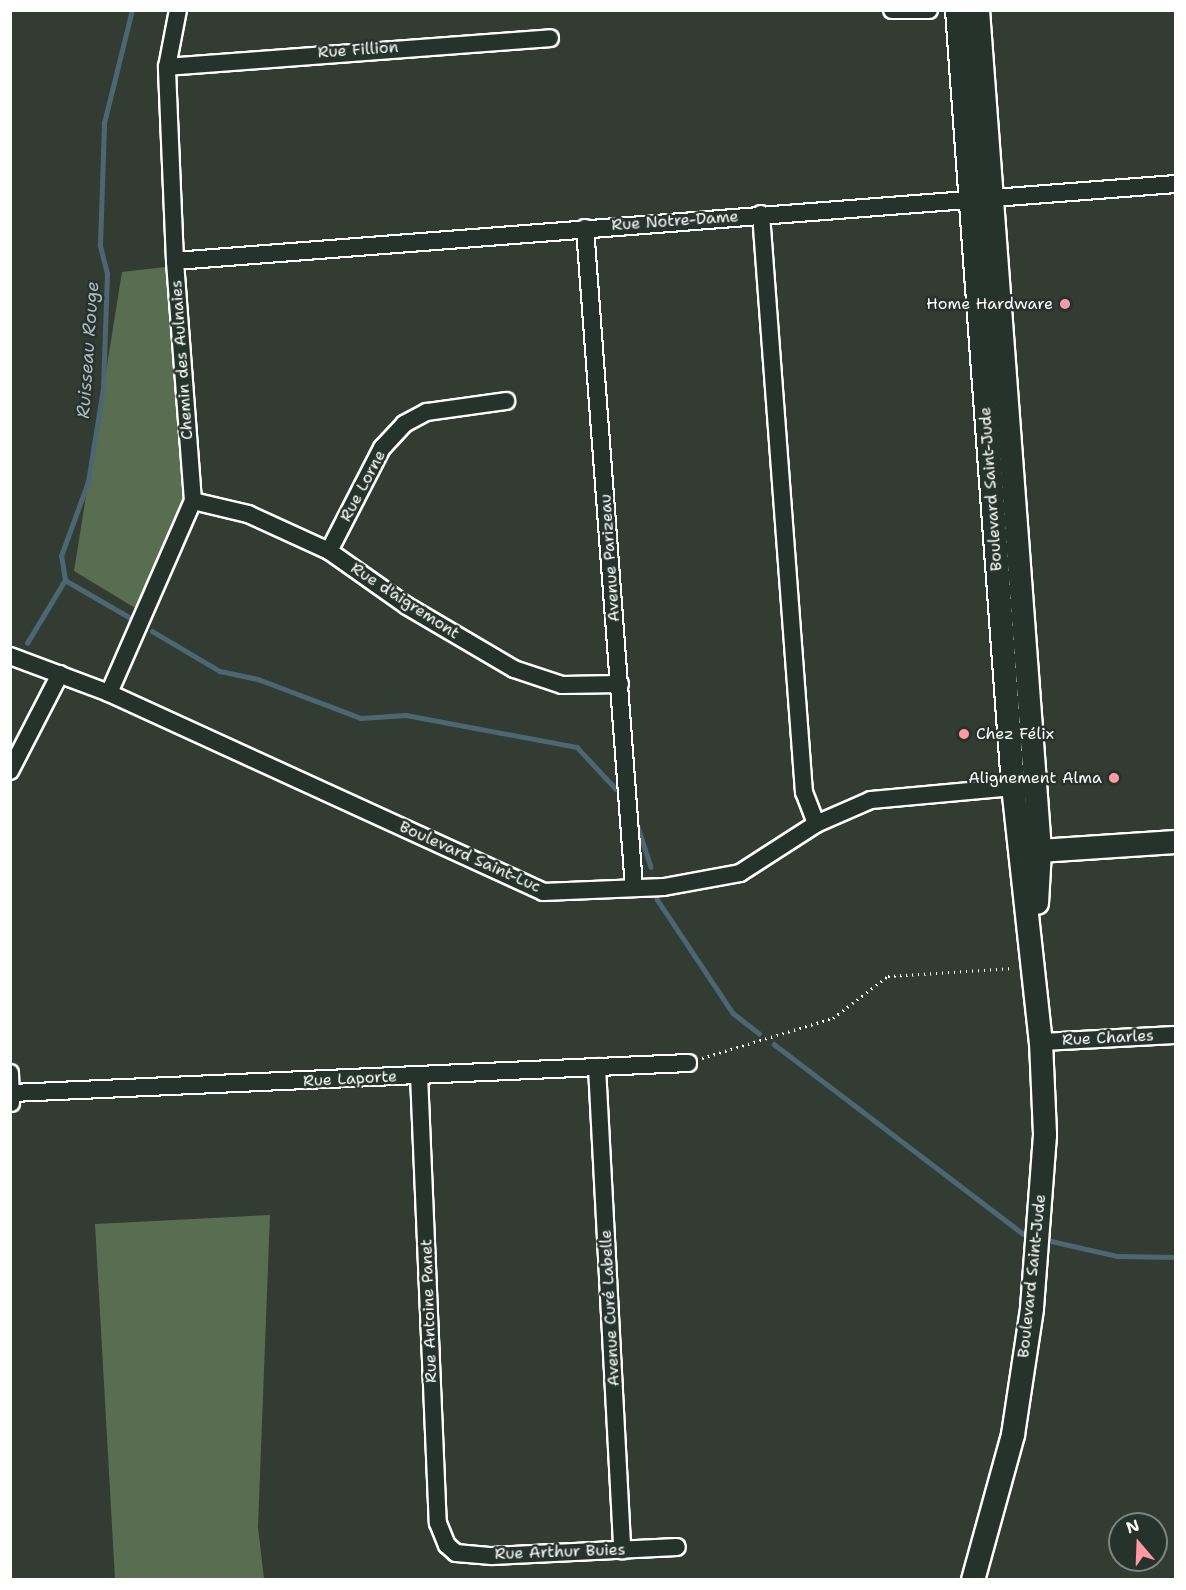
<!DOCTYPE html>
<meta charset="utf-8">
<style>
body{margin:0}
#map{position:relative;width:1186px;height:1590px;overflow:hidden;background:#323c33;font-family:"Shantell Sans",sans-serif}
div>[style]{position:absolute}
.green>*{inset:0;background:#596d50}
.stream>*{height:4.5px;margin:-2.25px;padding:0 2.25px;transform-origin:2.25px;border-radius:2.25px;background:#4d6772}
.path>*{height:3px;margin-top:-1.5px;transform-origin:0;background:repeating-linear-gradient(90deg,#fff 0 1.5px,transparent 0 6px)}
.roads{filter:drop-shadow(2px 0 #fff) drop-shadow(-2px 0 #fff) drop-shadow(0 2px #fff) drop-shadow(0 -2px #fff)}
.street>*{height:16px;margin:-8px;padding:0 8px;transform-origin:8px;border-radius:8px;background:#26332d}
.secondary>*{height:22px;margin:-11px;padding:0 11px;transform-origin:11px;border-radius:11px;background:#26332d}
.dots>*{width:16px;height:16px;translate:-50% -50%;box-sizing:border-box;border:3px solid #26332d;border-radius:50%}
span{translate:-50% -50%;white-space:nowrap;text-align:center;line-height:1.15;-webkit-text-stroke:5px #26332d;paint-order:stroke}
.street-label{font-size:16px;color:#fff}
.poi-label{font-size:16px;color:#fff}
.right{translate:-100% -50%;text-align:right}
.left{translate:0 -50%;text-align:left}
.water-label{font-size:18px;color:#afbbc0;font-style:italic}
.frame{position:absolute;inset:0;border:12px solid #fff;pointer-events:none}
.north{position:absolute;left:1108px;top:1512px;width:60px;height:60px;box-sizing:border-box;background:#26332d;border:2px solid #7d8581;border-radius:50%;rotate:341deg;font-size:16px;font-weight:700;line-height:24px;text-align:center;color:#fff}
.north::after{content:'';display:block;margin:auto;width:21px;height:27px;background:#ff9aa2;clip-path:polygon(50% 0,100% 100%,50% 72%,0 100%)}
</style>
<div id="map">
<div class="green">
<div style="clip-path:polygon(165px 267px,193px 501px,145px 614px,74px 571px,122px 272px)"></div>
<div style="clip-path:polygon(270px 1215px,258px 1527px,264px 1579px,115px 1579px,95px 1224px)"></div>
</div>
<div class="stream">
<div style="left:65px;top:580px;width:74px;rotate:30deg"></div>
<div style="left:152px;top:631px;width:79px;rotate:30.5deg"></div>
<div style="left:220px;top:671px;width:39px;rotate:12deg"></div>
<div style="left:258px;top:679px;width:110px;rotate:20.7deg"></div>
<div style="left:361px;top:718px;width:45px;rotate:-3.8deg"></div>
<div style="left:406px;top:715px;width:174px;rotate:10.6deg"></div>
<div style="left:577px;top:747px;width:57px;rotate:47.1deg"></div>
<div style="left:27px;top:643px;width:74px;rotate:-58.9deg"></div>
<div style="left:65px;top:580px;width:24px;rotate:-99deg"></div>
<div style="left:61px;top:556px;width:79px;rotate:-70deg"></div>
<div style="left:88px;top:482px;width:95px;rotate:-80.9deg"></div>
<div style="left:103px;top:388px;width:114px;rotate:-88deg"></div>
<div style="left:107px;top:274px;width:30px;rotate:-104deg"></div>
<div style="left:100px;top:245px;width:122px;rotate:-88.1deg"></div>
<div style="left:104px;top:123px;width:116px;rotate:-76.1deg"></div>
<div style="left:637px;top:824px;width:45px;rotate:72deg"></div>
<div style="left:657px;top:899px;width:137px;rotate:56.3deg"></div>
<div style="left:733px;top:1013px;width:33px;rotate:38deg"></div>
<div style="left:774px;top:1044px;width:313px;rotate:37.3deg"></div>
<div style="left:1051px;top:1241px;width:68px;rotate:12.8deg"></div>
<div style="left:1117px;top:1256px;width:59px;rotate:1deg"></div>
</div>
<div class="path">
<div style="left:702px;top:1058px;width:137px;rotate:-17deg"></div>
<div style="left:833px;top:1018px;width:69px;rotate:-37.4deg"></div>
<div style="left:888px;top:976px;width:126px;rotate:-3.6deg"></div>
</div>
<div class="roads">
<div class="street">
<div style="left:892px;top:10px;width:37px"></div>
<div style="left:167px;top:67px;width:384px;rotate:-4.3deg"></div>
<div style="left:761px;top:214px;width:580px;rotate:85.75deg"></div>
<div style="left:804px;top:792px;width:34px;rotate:69deg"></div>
<div style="left:585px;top:228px;width:661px;rotate:85.75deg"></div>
<div style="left:175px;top:261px;width:1004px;rotate:-4.4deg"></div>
<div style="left:193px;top:501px;width:57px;rotate:13.3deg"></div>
<div style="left:248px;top:514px;width:89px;rotate:24.6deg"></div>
<div style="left:329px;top:551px;width:95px;rotate:35.2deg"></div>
<div style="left:407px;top:606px;width:124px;rotate:30.5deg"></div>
<div style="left:514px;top:669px;width:51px;rotate:18.4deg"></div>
<div style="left:562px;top:685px;width:58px;rotate:-1deg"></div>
<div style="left:329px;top:551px;width:116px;rotate:-62.8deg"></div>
<div style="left:382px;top:448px;width:33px;rotate:-47deg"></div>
<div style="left:404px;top:424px;width:26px;rotate:-28deg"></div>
<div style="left:427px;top:412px;width:80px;rotate:-7.9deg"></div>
<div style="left:10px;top:656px;width:106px;rotate:20.5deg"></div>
<div style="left:109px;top:693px;width:477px;rotate:24.6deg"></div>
<div style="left:543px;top:892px;width:121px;rotate:-2.4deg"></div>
<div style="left:664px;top:887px;width:77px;rotate:-10.4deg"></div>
<div style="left:740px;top:873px;width:90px;rotate:-32.8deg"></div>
<div style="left:816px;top:824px;width:60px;rotate:-23.6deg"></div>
<div style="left:871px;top:800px;width:154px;rotate:-5.2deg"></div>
<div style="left:109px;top:693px;width:210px;rotate:-66.4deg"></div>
<div style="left:193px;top:501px;width:241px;rotate:-94.3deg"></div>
<div style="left:175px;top:261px;width:194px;rotate:-92.4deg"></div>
<div style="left:167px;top:67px;width:58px;rotate:-79.1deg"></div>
<div style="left:10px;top:771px;width:109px;rotate:-62.7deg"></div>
<div style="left:1041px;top:1042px;width:135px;rotate:-3deg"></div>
<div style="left:597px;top:1067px;width:484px;rotate:87deg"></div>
<div style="left:10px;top:1073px;width:30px;rotate:88deg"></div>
<div style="left:419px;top:1075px;width:448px;rotate:87.6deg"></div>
<div style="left:438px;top:1523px;width:24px;rotate:68deg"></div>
<div style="left:447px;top:1545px;width:12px;rotate:42deg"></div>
<div style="left:456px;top:1553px;width:36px;rotate:5deg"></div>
<div style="left:492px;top:1556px;width:185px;rotate:-2.8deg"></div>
<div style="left:12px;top:1093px;width:677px;rotate:-2.54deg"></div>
</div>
<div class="secondary">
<div style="left:957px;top:10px;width:778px;rotate:85.87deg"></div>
<div style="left:1013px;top:786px;width:258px;rotate:83.8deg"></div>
<div style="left:1041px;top:1042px;width:93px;rotate:87.5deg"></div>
<div style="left:1045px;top:1135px;width:174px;rotate:94.3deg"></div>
<div style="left:1032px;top:1309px;width:127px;rotate:98.6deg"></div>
<div style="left:1013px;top:1435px;width:150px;rotate:105.4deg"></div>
<div style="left:978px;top:10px;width:843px;rotate:85.78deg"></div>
<div style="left:1040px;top:851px;width:52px;rotate:93.3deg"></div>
<div style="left:1024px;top:852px;width:152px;rotate:-3.8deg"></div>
</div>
</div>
<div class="dots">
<div style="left:1065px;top:304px;background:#ff9aa2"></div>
<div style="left:964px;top:734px;background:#ff9aa2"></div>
<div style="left:1114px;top:778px;background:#ff9aa2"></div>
</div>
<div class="street-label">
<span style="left:358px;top:50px;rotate:-4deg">Rue Fillion</span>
<span style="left:675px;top:221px;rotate:-4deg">Rue Notre-Dame</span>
<span style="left:182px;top:360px;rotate:-94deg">Chemin des Aulnaies</span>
<span style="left:363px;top:486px;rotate:-62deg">Rue Lorne</span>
<span style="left:991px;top:489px;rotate:-94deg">Boulevard Saint-Jude</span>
<span style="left:610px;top:558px;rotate:-94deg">Avenue Parizeau</span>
<span style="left:405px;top:601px;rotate:33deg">Rue d'aigremont</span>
<span style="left:470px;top:857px;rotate:24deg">Boulevard Saint-Luc</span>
<span style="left:1108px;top:1038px;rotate:-3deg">Rue Charles</span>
<span style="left:350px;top:1079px;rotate:-3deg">Rue Laporte</span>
<span style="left:1032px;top:1276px;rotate:-84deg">Boulevard Saint-Jude</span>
<span style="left:610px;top:1308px;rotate:-93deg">Avenue Curé Labelle</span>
<span style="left:429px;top:1311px;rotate:-92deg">Rue Antoine Panet</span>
<span style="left:560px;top:1552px;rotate:-2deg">Rue Arthur Buies</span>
</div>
<div class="poi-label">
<span class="right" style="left:1053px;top:304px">Home Hardware</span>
<span class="left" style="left:976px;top:734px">Chez Félix</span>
<span class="right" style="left:1102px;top:778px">Alignement Alma</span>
</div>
<div class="water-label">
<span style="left:88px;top:350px;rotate:-86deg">Ruisseau Rouge</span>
</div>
<div class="frame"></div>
<div class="north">N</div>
</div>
